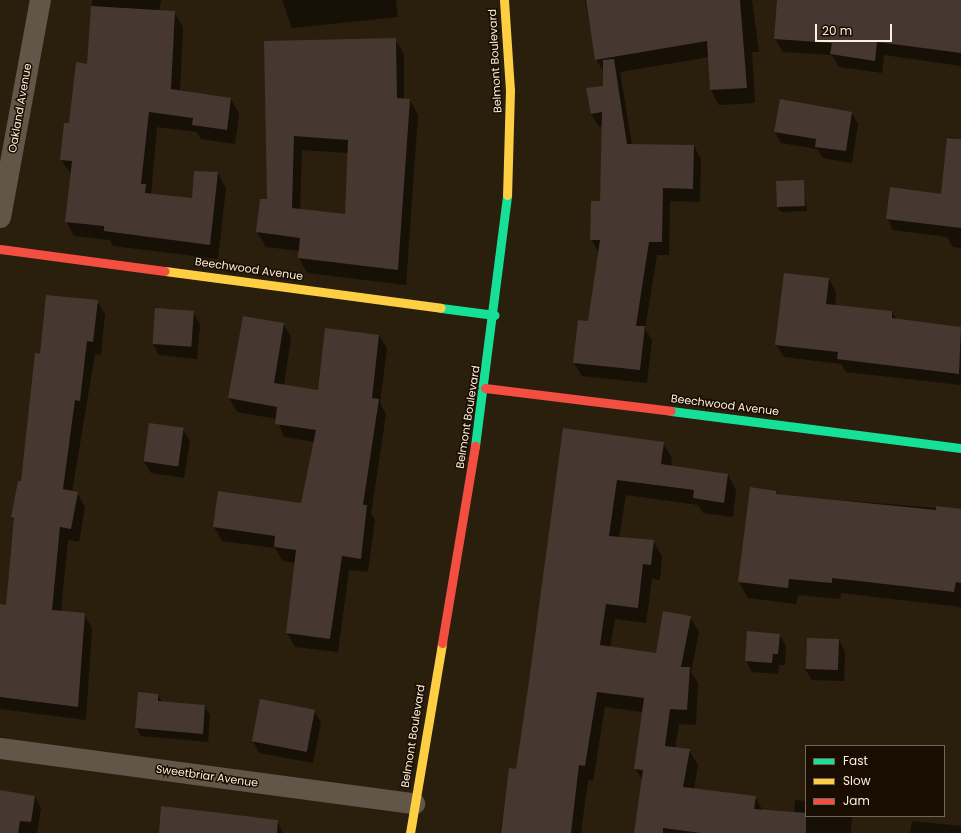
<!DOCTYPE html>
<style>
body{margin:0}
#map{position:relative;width:961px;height:833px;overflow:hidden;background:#2a1e0d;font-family:Poppins,sans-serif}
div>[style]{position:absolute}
.shadow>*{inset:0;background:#0007}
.building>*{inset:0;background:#463730;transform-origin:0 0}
.street>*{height:21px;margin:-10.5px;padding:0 10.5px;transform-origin:10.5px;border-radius:10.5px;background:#615648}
.fast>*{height:9px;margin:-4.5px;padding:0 4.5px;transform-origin:4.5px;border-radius:4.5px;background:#16e098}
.slow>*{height:9px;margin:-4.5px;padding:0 4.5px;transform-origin:4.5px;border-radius:4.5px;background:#ffcf43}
.jam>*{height:9px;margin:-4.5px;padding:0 4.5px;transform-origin:4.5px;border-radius:4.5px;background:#f24e42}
span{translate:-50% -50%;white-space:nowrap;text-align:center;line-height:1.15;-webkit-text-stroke:3px #190c00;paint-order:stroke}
.street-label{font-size:11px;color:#feefdd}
.legend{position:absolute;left:805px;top:745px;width:140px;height:72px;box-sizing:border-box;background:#190c00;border:1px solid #756758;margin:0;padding:5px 7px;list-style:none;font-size:12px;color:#feefdd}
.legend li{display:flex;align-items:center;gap:8px;height:20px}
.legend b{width:20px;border:1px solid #756758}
.scale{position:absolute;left:815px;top:24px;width:77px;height:18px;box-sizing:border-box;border:2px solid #feefdd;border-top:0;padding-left:5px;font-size:12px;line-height:14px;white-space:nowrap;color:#feefdd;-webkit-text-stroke:3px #190c00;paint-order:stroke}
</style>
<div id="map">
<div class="shadow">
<div style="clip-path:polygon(92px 0,161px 0,159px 11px,174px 12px,183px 27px,180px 91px,231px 99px,239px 114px,235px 144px,201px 139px,197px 132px,157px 127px,151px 195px,193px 199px,218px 173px,226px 188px,218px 259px,113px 246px,110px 240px,74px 236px,66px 221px,72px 175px,61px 160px,88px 65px)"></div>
<div style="clip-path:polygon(282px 0,396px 0,398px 17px,292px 28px)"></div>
<div style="clip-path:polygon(585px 0,752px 0,759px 52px,752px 52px,755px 103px,719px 105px,711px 90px,709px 57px,620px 72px,632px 145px,694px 146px,701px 159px,700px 202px,670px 201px,669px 255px,657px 255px,645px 329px,652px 340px,647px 383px,582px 376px,574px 363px,589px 322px,599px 253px,591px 239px,601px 202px,603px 126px,599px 127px,591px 114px,588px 89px,604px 87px,604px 72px,596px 59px)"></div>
<div style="clip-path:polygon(778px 0,961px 0,961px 66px,884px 55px,882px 73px,839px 67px,832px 55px,783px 52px,775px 39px)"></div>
<div style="clip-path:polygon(evenodd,395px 39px,404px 54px,404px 100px,410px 100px,418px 115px,406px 285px,307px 273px,299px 258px,300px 251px,266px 247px,257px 232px,268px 200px,265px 42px,395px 39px,302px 150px,348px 153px,346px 215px,300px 210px,302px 150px)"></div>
<div style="clip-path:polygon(852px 113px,858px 124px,852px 163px,823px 158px,817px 149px,781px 143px,775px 132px)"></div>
<div style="clip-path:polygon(948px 137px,961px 139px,961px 248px,953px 247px,947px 237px,893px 230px,887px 218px,942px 195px)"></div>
<div style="clip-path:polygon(803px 181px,807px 211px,781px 212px,777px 206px)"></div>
<div style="clip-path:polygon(829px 279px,836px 292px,835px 306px,892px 312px,897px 320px,961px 328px,961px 385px,846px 372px,841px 364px,784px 357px,776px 345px)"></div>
<div style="clip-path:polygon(97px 301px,105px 315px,101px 355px,95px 354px,72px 492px,77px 493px,85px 507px,79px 542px,68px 540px,61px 611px,84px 614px,92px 628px,86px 720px,0 709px,0 605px,7px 606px,15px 522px,12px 517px,21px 483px,41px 355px)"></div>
<div style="clip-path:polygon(193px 312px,200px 324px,197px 359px,159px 355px,153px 344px)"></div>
<div style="clip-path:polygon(283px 323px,291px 337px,284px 386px,318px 391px,379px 335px,387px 349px,380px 403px,386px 414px,371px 514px,375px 520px,368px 572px,349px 570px,338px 652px,295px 647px,287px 633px,296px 563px,283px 561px,275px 548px,222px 541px,214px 527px,302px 504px,315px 442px,284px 437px,277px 419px,237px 412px,229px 398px)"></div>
<div style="clip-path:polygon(183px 429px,190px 441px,184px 478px,151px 473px,144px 462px)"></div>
<div style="clip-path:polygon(564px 429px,663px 443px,672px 458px,671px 466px,728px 475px,736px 490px,733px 517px,703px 513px,698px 505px,626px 495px,619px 538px,653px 541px,662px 556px,660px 580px,652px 579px,646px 623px,615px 619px,610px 648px,657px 654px,690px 617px,699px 632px,691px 672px,698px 683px,696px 725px,679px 724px,675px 748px,689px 750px,698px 765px,694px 790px,755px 797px,763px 811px,794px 813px,795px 800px,806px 801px,806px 816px,852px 816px,851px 833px,641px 833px,642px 780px,635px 768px,643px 712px,605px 707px,593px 781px,588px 780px,581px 833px,500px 833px,510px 769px,517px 770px)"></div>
<div style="clip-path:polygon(776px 492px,778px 495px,961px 510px,961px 607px,841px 593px,840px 599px,798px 595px,796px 604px,748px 598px,739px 582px)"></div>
<div style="clip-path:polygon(780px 635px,786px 647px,785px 665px,779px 665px,778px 674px,752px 672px,746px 661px)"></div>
<div style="clip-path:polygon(839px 640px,845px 652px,844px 681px,812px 680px,805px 669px)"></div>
<div style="clip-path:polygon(158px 695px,162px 702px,205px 706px,210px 715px,208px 742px,141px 736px,136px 727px)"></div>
<div style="clip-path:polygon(314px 711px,321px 722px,313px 763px,259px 753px,253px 741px)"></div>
<div style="clip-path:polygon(0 791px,35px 797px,41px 808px,37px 833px,0 833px)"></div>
<div style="clip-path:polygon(277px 821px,283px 833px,160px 833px)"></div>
<div style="clip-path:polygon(912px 821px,961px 826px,961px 833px,910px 833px)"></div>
</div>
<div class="building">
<div style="clip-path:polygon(586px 0,740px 0,747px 88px,710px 90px,707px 41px,595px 60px)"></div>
<div style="clip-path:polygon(777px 0,961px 0,961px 53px,877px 42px,875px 61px,830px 54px,832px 43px,774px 39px)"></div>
<div style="clip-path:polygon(91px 6px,175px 11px,171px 89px,231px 98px,227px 130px,192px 125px,193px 118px,149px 112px,141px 184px,146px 184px,145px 193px,192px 198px,194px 171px,218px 172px,210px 245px,104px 231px,104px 226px,65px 222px,72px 161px,60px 160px,64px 123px,69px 123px,76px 62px,87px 64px)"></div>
<div style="clip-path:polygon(evenodd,396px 38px,397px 98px,410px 99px,398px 270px,298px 258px,300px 238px,256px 232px,260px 199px,267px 199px,264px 41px,396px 38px,294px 136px,348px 140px,345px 214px,292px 208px,294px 136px)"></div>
<div style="clip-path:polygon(614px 59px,627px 144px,694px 145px,693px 189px,663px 188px,662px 242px,649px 242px,636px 326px,645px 326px,640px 370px,573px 363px,578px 320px,588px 321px,600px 240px,590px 240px,591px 201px,600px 201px,602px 112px,591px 114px,586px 88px,603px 86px,603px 60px)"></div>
<div style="clip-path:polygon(780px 99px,852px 112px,846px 151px,815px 147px,816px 139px,774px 132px)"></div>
<div style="clip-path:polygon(947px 138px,961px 139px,961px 228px,886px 219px,890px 187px,941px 194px)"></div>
<div style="left:804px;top:180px;width:26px;height:28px;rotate:88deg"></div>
<div style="clip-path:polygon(784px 273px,829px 278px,826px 304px,892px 311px,892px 318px,961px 327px,959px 374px,837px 359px,838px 352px,775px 345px)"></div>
<div style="clip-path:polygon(46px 295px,98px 300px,93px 342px,87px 341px,80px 401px,75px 400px,63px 489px,78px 492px,71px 529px,60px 527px,52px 610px,85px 613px,78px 707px,0 697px,0 604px,6px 605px,14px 518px,11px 517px,18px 481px,21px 481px,35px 353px,40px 354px)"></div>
<div style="left:155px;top:308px;width:39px;height:36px;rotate:4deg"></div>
<div style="clip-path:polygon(243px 316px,284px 323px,274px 383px,318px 390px,325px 328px,379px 335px,372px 398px,379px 399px,363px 505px,367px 505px,361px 559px,342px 556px,330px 639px,286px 633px,296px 550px,274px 547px,275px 536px,213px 527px,218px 491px,301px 503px,316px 430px,275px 424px,277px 407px,228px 398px)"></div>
<div style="left:149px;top:423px;width:35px;height:39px;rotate:8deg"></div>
<div style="clip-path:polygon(563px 428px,664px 442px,661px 464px,728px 474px,724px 503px,693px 498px,694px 490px,617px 480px,609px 536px,654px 540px,651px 565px,643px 564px,638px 608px,606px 604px,600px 645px,656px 653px,663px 611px,691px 616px,681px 667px,690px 667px,687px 710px,670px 709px,665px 746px,690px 749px,683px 787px,756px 796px,754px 809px,806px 813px,806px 833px,701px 833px,663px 828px,663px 833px,634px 833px,643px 770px,634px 769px,644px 698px,597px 692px,585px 766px,579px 765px,571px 833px,501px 833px,509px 768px,516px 769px,528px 688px)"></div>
<div style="clip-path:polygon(750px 487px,776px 491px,776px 494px,936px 510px,936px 506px,961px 509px,961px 583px,956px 582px,954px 592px,832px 578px,832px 583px,789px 579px,788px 588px,738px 582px)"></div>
<div style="clip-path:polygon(747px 631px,780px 634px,778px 654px,773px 654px,772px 663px,745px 661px)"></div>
<div style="left:807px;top:638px;width:32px;height:31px;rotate:2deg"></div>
<div style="clip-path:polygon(138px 692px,158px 694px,158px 701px,205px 705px,203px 734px,135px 728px)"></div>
<div style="left:260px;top:699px;width:56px;height:43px;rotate:11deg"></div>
<div style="clip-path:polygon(0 790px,35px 796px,31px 822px,20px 821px,18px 833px,0 833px)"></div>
<div style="clip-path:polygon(161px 806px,278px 820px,277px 833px,159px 833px)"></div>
</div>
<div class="street">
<div style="left:0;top:217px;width:221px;rotate:-79.6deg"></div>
<div style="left:0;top:748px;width:418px;rotate:7.6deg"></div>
</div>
<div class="fast">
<div style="left:441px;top:308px;width:54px;rotate:7.4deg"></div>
<div style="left:671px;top:411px;width:292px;rotate:7.3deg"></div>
<div style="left:475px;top:446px;width:253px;rotate:-82.7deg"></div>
</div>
<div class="slow">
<div style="left:504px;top:0;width:90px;rotate:86.2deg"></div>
<div style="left:510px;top:90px;width:105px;rotate:91.6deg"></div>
<div style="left:165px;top:271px;width:278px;rotate:7.6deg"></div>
<div style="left:410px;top:833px;width:193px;rotate:-80.4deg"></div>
</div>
<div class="jam">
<div style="left:0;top:249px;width:166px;rotate:7.6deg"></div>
<div style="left:485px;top:388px;width:187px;rotate:7deg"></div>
<div style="left:442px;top:643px;width:200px;rotate:-80.5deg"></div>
</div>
<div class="street-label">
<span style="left:495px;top:61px;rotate:-93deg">Belmont Boulevard</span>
<span style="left:20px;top:108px;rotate:-80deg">Oakland Avenue</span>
<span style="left:249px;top:269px;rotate:8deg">Beechwood Avenue</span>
<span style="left:725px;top:405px;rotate:7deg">Beechwood Avenue</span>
<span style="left:468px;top:417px;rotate:-81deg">Belmont Boulevard</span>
<span style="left:413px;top:736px;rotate:-81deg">Belmont Boulevard</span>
<span style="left:207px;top:776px;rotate:8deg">Sweetbriar Avenue</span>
</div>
<ul class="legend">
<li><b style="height:5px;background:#16e098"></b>Fast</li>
<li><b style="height:5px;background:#ffcf43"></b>Slow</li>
<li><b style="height:5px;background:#f24e42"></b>Jam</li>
</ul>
<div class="scale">20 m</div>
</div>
